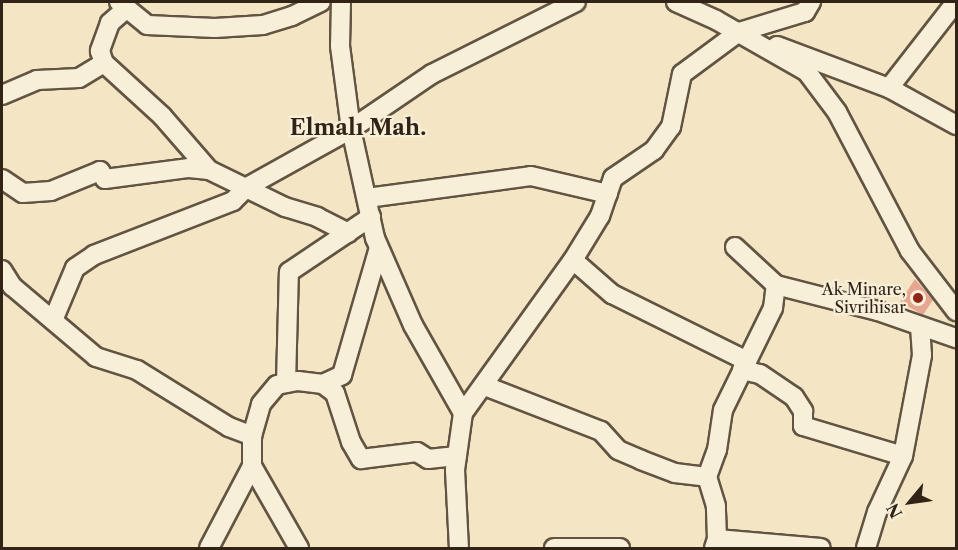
<!DOCTYPE html>
<meta charset="utf-8">
<style>
body{margin:0}
#map{position:relative;width:958px;height:550px;overflow:hidden;background:#f4e6c5;font-family:"Libre Caslon Text",serif}
div>[style]{position:absolute}
.building>*{inset:0;background:#e5a791}
.roads{filter:drop-shadow(2px 0 #625442) drop-shadow(-2px 0 #625442) drop-shadow(0 2px #625442) drop-shadow(0 -2px #625442)}
.minor>*{height:18px;margin:-9px;padding:0 9px;transform-origin:9px;border-radius:9px;background:#f8efd9}
.dots>*{width:16px;height:16px;translate:-50% -50%;box-sizing:border-box;border:3px solid #f8efd9;border-radius:50%}
span{translate:-50% -50%;white-space:nowrap;text-align:center;line-height:1.15;-webkit-text-stroke:4.5px #f8efd9;paint-order:stroke}
.poi-label{font-size:16px;color:#312316}
.right{translate:-100% -50%;text-align:right}
.district-label{font-size:22px;color:#312316;font-weight:700}
.frame{position:absolute;inset:0;border:3px solid #312316;pointer-events:none}
.north{position:absolute;left:880px;top:472px;width:60px;height:60px;-webkit-text-stroke:4px #f8efd9;paint-order:stroke;rotate:241deg;font-size:16px;font-weight:700;line-height:24px;text-align:center;color:#312316}
.north::after{content:'';display:block;margin:auto;width:21px;height:27px;background:#312316;clip-path:polygon(50% 0,100% 100%,50% 72%,0 100%)}
</style>
<div id="map">
<div class="building">
<div style="clip-path:polygon(915px 279px,933px 300px,923px 315px,900px 302px)"></div>
</div>
<div class="roads">
<div class="minor">
<div style="left:119px;top:2px;width:36px;rotate:39deg"></div>
<div style="left:147px;top:25px;width:68px;rotate:2.5deg"></div>
<div style="left:215px;top:28px;width:48px;rotate:-3.6deg"></div>
<div style="left:263px;top:25px;width:30px;rotate:-17deg"></div>
<div style="left:292px;top:16px;width:32px;rotate:-26deg"></div>
<div style="left:341px;top:2px;width:44px;rotate:91.3deg"></div>
<div style="left:340px;top:46px;width:84px;rotate:82.5deg"></div>
<div style="left:351px;top:129px;width:112px;rotate:77.6deg"></div>
<div style="left:375px;top:238px;width:95px;rotate:66.4deg"></div>
<div style="left:413px;top:325px;width:101px;rotate:60.4deg"></div>
<div style="left:463px;top:413px;width:58px;rotate:98deg"></div>
<div style="left:455px;top:470px;width:78px;rotate:87.1deg"></div>
<div style="left:676px;top:2px;width:44px;rotate:24.2deg"></div>
<div style="left:716px;top:20px;width:105px;rotate:29.7deg"></div>
<div style="left:807px;top:72px;width:50px;rotate:53.1deg"></div>
<div style="left:837px;top:112px;width:157px;rotate:62.3deg"></div>
<div style="left:910px;top:251px;width:76px;rotate:52.5deg"></div>
<div style="left:127px;top:8px;width:23px;rotate:139deg"></div>
<div style="left:110px;top:23px;width:30px;rotate:110deg"></div>
<div style="left:100px;top:51px;width:13px;rotate:72deg"></div>
<div style="left:104px;top:63px;width:79px;rotate:42.4deg"></div>
<div style="left:162px;top:116px;width:72px;rotate:49deg"></div>
<div style="left:777px;top:46px;width:120px;rotate:20.6deg"></div>
<div style="left:889px;top:88px;width:77px;rotate:28.9deg"></div>
<div style="left:889px;top:88px;width:109px;rotate:-52.1deg"></div>
<div style="left:2px;top:95px;width:38px;rotate:-23deg"></div>
<div style="left:37px;top:80px;width:42px;rotate:-2.7deg"></div>
<div style="left:79px;top:78px;width:29px;rotate:-31deg"></div>
<div style="left:2px;top:179px;width:25px;rotate:34deg"></div>
<div style="left:23px;top:193px;width:28px;rotate:-4deg"></div>
<div style="left:51px;top:191px;width:53px;rotate:-22.2deg"></div>
<div style="left:100px;top:171px;width:9px;rotate:58deg"></div>
<div style="left:105px;top:179px;width:85px;rotate:-7.5deg"></div>
<div style="left:189px;top:168px;width:20px;rotate:6deg"></div>
<div style="left:209px;top:170px;width:85px;rotate:26deg"></div>
<div style="left:285px;top:207px;width:34px;rotate:17deg"></div>
<div style="left:317px;top:217px;width:35px;rotate:27deg"></div>
<div style="left:367px;top:198px;width:165px;rotate:-7.6deg"></div>
<div style="left:531px;top:176px;width:79px;rotate:13.2deg"></div>
<div style="left:735px;top:247px;width:56px;rotate:42.8deg"></div>
<div style="left:776px;top:285px;width:105px;rotate:14.3deg"></div>
<div style="left:878px;top:311px;width:83px;rotate:19.1deg"></div>
<div style="left:573px;top:260px;width:52px;rotate:41.1deg"></div>
<div style="left:612px;top:294px;width:151px;rotate:26.4deg"></div>
<div style="left:2px;top:270px;width:19px;rotate:58deg"></div>
<div style="left:12px;top:286px;width:110px;rotate:40.2deg"></div>
<div style="left:96px;top:357px;width:43px;rotate:17.6deg"></div>
<div style="left:137px;top:370px;width:108px;rotate:31.8deg"></div>
<div style="left:229px;top:427px;width:25px;rotate:21deg"></div>
<div style="left:54px;top:318px;width:54px;rotate:-67.2deg"></div>
<div style="left:75px;top:268px;width:23px;rotate:-34deg"></div>
<div style="left:94px;top:255px;width:149px;rotate:-21.2deg"></div>
<div style="left:233px;top:201px;width:20px;rotate:-45deg"></div>
<div style="left:247px;top:187px;width:119px;rotate:-29.1deg"></div>
<div style="left:351px;top:129px;width:98px;rotate:-34.2deg"></div>
<div style="left:432px;top:74px;width:161px;rotate:-26.6deg"></div>
<div style="left:742px;top:370px;width:18px;rotate:13deg"></div>
<div style="left:760px;top:374px;width:41px;rotate:34.1deg"></div>
<div style="left:794px;top:397px;width:17px;rotate:57deg"></div>
<div style="left:803px;top:411px;width:15px;rotate:90deg"></div>
<div style="left:803px;top:426px;width:104px;rotate:16.7deg"></div>
<div style="left:286px;top:383px;width:111px;rotate:-88.5deg"></div>
<div style="left:289px;top:272px;width:99px;rotate:-33.9deg"></div>
<div style="left:323px;top:384px;width:21px;rotate:-25deg"></div>
<div style="left:342px;top:375px;width:132px;rotate:-73.8deg"></div>
<div style="left:485px;top:386px;width:124px;rotate:21.2deg"></div>
<div style="left:601px;top:431px;width:25px;rotate:48deg"></div>
<div style="left:618px;top:450px;width:25px;rotate:23deg"></div>
<div style="left:641px;top:460px;width:36px;rotate:21deg"></div>
<div style="left:675px;top:473px;width:32px;rotate:7deg"></div>
<div style="left:463px;top:413px;width:188px;rotate:-54.3deg"></div>
<div style="left:573px;top:260px;width:52px;rotate:-58.5deg"></div>
<div style="left:600px;top:216px;width:40px;rotate:-71.1deg"></div>
<div style="left:613px;top:178px;width:50px;rotate:-34.3deg"></div>
<div style="left:654px;top:150px;width:29px;rotate:-54deg"></div>
<div style="left:671px;top:127px;width:54px;rotate:-78.3deg"></div>
<div style="left:682px;top:74px;width:71px;rotate:-36.4deg"></div>
<div style="left:739px;top:32px;width:69px;rotate:-16.9deg"></div>
<div style="left:805px;top:12px;width:12px;rotate:-59deg"></div>
<div style="left:252px;top:466px;width:95px;rotate:60.2deg"></div>
<div style="left:717px;top:539px;width:33px;rotate:-92deg"></div>
<div style="left:716px;top:506px;width:30px;rotate:-107deg"></div>
<div style="left:707px;top:477px;width:29px;rotate:-70deg"></div>
<div style="left:717px;top:450px;width:40px;rotate:-81.5deg"></div>
<div style="left:723px;top:410px;width:114px;rotate:-63.9deg"></div>
<div style="left:773px;top:308px;width:23px;rotate:-83deg"></div>
<div style="left:209px;top:548px;width:93px;rotate:-62.3deg"></div>
<div style="left:252px;top:466px;width:30px;rotate:-90deg"></div>
<div style="left:252px;top:436px;width:33px;rotate:-74deg"></div>
<div style="left:261px;top:404px;width:25px;rotate:-50deg"></div>
<div style="left:277px;top:385px;width:21px;rotate:-11deg"></div>
<div style="left:298px;top:381px;width:25px;rotate:7deg"></div>
<div style="left:323px;top:384px;width:15px;rotate:37deg"></div>
<div style="left:335px;top:393px;width:52px;rotate:71.9deg"></div>
<div style="left:351px;top:442px;width:20px;rotate:60deg"></div>
<div style="left:361px;top:459px;width:56px;rotate:-7.1deg"></div>
<div style="left:417px;top:452px;width:13px;rotate:32deg"></div>
<div style="left:428px;top:459px;width:29px;rotate:-6deg"></div>
<div style="left:554px;top:548px;width:66px"></div>
<div style="left:714px;top:548px;width:9px;rotate:-72deg"></div>
<div style="left:717px;top:539px;width:104px;rotate:4.9deg"></div>
<div style="left:866px;top:548px;width:38px;rotate:-73deg"></div>
<div style="left:877px;top:512px;width:62px;rotate:-65.1deg"></div>
<div style="left:903px;top:456px;width:103px;rotate:-79.3deg"></div>
<div style="left:922px;top:355px;width:29px;rotate:-94deg"></div>
</div>
</div>
<div class="dots">
<div style="left:918px;top:298px;background:#8f2418"></div>
</div>
<div class="poi-label">
<span class="right" style="left:906px;top:298px">Ak Minare,<br>Sivrihisar</span>
</div>
<div class="district-label">
<span style="left:358px;top:128px">Elmalı Mah.</span>
</div>
<div class="frame"></div>
<div class="north">N</div>
</div>
